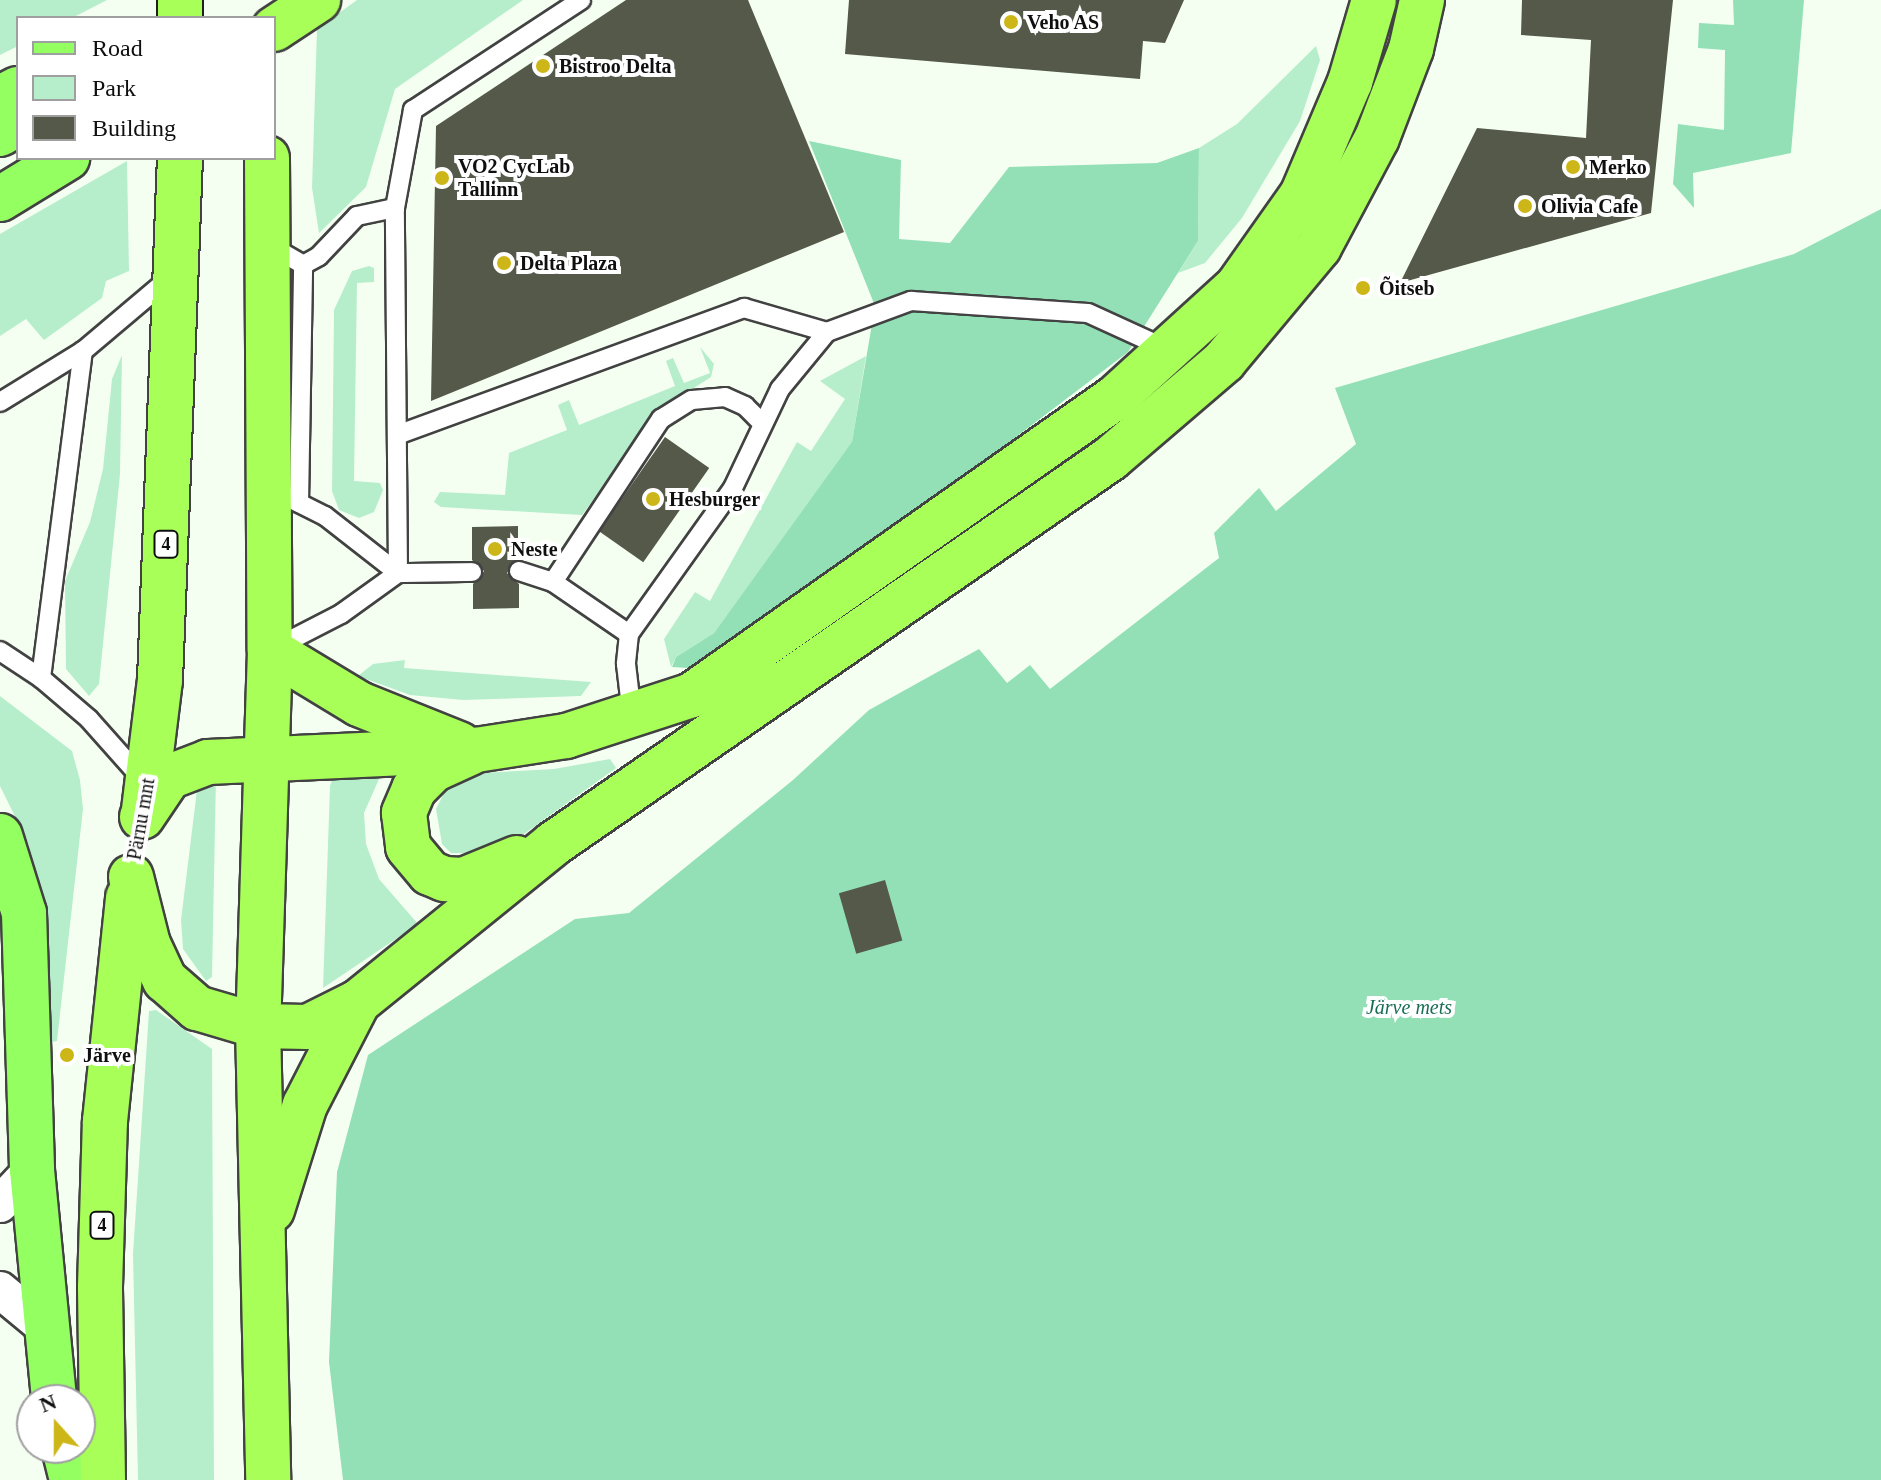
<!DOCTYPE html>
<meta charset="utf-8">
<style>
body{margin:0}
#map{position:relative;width:1881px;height:1480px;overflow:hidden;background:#f5fff1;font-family:Georgia,serif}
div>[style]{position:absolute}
.green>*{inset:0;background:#b6eecc}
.forest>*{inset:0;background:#93e0b7}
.building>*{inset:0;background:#54594a;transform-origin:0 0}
.roads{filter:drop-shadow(2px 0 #424242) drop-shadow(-2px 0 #424242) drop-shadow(0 2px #424242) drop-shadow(0 -2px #424242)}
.service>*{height:18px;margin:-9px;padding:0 9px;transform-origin:9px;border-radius:9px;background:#fff}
.minor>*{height:36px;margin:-18px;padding:0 18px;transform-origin:18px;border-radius:18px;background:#fff}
.primary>*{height:44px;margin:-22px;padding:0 22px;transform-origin:22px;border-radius:22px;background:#94ff61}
.trunk>*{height:44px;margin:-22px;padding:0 22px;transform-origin:22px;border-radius:22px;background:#a8ff58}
.bridges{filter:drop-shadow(2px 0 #202020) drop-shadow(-2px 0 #202020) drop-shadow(0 2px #202020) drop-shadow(0 -2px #202020)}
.trunk-bridge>*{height:44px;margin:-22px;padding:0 22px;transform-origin:22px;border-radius:22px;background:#a8ff58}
.dots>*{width:22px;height:22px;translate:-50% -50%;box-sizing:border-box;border:4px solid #fff;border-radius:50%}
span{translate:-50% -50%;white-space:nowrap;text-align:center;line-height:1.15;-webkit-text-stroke:8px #fff;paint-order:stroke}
.shield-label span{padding:2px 6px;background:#fff;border:2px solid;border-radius:6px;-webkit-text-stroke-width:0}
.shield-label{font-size:18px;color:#0f0f0f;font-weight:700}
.poi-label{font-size:20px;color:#0f0f0f;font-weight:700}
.left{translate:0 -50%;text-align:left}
.street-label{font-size:20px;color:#0f0f0f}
.park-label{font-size:20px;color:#186e55;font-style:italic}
.legend{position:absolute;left:16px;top:16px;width:260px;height:144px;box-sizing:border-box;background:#fff;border:2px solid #9f9f9f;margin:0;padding:10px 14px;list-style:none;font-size:24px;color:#0f0f0f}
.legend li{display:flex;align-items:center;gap:16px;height:40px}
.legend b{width:40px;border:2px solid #9f9f9f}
.north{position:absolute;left:16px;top:1384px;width:80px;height:80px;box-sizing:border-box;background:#fff;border:2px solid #9f9f9f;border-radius:50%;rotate:339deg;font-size:22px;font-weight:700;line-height:32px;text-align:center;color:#0f0f0f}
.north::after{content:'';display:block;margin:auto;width:28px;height:36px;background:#cdb618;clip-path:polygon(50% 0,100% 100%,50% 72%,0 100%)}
</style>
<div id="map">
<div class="green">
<div style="clip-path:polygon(0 0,107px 0,72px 18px,18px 18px,18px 46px,0 55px)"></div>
<div style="clip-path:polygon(357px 0,523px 0,395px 89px,366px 187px,319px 233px,312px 188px,317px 29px)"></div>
<div style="clip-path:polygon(1316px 46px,1320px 60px,1300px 121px,1242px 218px,1205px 263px,1178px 273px,1198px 241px,1199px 148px,1237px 124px)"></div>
<div style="clip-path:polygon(127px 161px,129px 271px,106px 281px,102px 298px,44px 340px,26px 319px,0 336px,0 234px)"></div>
<div style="clip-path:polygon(369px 266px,374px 268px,374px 282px,357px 283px,354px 481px,380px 483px,383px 490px,374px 512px,359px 518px,339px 510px,332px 491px,334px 310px,352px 271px)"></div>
<div style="clip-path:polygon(700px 347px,714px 364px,711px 377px,661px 409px,582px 515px,441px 507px,434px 502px,440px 492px,505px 495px,509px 453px,567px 430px,558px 405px,569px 400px,579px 425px,675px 386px,666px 361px,673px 358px,684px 383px,710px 373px)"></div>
<div style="clip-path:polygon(122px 355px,120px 474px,99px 684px,89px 696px,66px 669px,65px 581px,90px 522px,103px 469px,112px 379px)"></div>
<div style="clip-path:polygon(866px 356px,852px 443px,714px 633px,676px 657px,671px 667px,664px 639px,695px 592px,710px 601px,797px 442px,811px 451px,845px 399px,820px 381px)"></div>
<div style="clip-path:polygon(405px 660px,404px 668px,591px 682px,581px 696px,463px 700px,410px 695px,358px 676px,373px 664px)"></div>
<div style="clip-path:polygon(0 696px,72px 751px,80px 780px,83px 809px,57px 1041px,46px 1043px,29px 845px,0 786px)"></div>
<div style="clip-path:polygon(610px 759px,616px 768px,517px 839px,511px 836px,473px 853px,451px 853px,442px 844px,436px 809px,446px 789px,464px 774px,554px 769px)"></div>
<div style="clip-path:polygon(383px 770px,364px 813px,366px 844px,379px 879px,418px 924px,323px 988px,330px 786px,335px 771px)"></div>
<div style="clip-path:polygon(216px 776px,212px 977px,206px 981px,183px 949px,181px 920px,197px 790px)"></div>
<div style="clip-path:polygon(156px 1010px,212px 1049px,214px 1480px,138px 1480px,133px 1254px,149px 1011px)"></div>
</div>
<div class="forest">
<div style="clip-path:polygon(1733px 0,1804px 0,1791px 153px,1693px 173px,1694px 208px,1673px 184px,1678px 124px,1724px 130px,1725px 50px,1698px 48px,1699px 23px,1734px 25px)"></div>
<div style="clip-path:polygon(809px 141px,901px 160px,899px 239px,950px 243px,1009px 167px,1157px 163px,1199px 148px,1198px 241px,1128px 352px,937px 497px,702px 659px,688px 668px,672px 667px,676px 657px,714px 633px,852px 442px,875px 306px)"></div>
<div style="clip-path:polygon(1881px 209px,1881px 1480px,343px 1480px,329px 1362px,337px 1172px,368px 1055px,575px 919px,629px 913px,793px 780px,869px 710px,979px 649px,1007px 683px,1030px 665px,1050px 689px,1219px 558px,1214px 533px,1259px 488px,1276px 511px,1356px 444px,1335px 388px,1794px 254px)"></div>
</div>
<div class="building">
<div style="clip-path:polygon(626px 0,748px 0,844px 232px,431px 401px,436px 126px)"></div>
<div style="clip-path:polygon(849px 0,1184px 0,1165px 43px,1143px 41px,1140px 79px,845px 54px)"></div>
<div style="clip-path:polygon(1522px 0,1673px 0,1651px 213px,1400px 283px,1477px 128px,1586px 138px,1591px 40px,1521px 35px)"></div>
<div style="left:665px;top:437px;width:54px;height:115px;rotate:35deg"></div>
<div style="clip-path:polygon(518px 526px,518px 559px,507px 573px,519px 584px,519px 608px,473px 609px,473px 584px,484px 571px,472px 560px,472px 527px)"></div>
<div style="left:885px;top:880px;width:63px;height:48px;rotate:74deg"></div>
</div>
<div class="roads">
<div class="service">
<div style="left:269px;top:245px;width:39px;rotate:30deg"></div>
<div style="left:303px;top:265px;width:18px;rotate:-29deg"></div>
<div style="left:319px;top:256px;width:55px;rotate:-46.5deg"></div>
<div style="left:357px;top:216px;width:39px;rotate:-12deg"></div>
<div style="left:0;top:402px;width:97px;rotate:-31.6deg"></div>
<div style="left:397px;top:435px;width:370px;rotate:-20.1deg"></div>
<div style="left:744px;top:308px;width:86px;rotate:16.1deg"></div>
<div style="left:269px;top:488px;width:63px;rotate:26.6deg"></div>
<div style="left:325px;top:516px;width:93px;rotate:38deg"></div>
<div style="left:398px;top:573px;width:70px;rotate:144.3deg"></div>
<div style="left:341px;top:614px;width:76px;rotate:152.8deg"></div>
<div style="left:299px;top:503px;width:238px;rotate:-89deg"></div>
<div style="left:519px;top:571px;width:36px;rotate:18deg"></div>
<div style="left:553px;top:582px;width:92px;rotate:34.4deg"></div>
<div style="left:629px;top:634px;width:179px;rotate:-54.5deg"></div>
<div style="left:733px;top:488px;width:110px;rotate:-64.6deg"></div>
<div style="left:780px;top:389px;width:74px;rotate:-50.5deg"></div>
<div style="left:827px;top:332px;width:90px;rotate:-20.3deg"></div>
<div style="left:911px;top:301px;width:177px;rotate:3.9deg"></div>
<div style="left:1088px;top:313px;width:89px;rotate:24.6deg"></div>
<div style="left:472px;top:572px;width:74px;rotate:179.2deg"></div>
<div style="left:398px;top:573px;width:365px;rotate:-90.5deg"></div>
<div style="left:395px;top:208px;width:100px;rotate:-79.6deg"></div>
<div style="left:413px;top:110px;width:201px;rotate:-33.2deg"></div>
<div style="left:553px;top:582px;width:196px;rotate:-56.5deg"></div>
<div style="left:661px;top:419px;width:36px;rotate:-32deg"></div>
<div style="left:692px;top:400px;width:33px;rotate:-5deg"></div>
<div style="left:725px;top:397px;width:22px;rotate:24deg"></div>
<div style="left:745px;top:406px;width:25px;rotate:45deg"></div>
<div style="left:629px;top:634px;width:30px;rotate:96deg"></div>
<div style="left:626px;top:664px;width:51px;rotate:83.3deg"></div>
<div style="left:0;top:651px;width:49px;rotate:33.4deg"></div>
<div style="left:144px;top:781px;width:83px;rotate:-131.6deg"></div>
<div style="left:89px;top:719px;width:63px;rotate:-139.5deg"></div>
<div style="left:41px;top:678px;width:330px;rotate:-82.7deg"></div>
<div style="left:83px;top:351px;width:118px;rotate:-40.2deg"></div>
</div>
<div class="minor">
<div style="left:0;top:1204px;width:47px;rotate:-46.7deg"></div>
<div style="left:0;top:1290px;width:60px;rotate:39.6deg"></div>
</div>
<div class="primary">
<div style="left:0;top:98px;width:20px;rotate:-27deg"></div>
<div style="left:0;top:134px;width:21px;rotate:-31deg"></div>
<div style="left:0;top:199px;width:79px;rotate:-31.5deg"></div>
<div style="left:0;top:836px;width:81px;rotate:72.7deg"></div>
<div style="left:24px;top:913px;width:257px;rotate:88.2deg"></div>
<div style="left:32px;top:1170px;width:231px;rotate:84.5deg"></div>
<div style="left:64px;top:1448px;width:33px;rotate:76deg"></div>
</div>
<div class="trunk">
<div style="left:274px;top:29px;width:53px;rotate:-33.4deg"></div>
<div style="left:267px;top:158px;width:492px;rotate:89.7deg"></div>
<div style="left:270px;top:650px;width:376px;rotate:91.8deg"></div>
<div style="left:258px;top:1026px;width:454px;rotate:88.7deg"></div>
<div style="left:270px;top:650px;width:104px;rotate:31.2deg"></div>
<div style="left:359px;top:704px;width:108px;rotate:21.8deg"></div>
<div style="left:470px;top:753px;width:41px;rotate:155.3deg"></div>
<div style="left:433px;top:770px;width:27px;rotate:135deg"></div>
<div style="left:414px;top:789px;width:26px;rotate:113deg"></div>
<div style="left:404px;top:813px;width:34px;rotate:83deg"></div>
<div style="left:408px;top:847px;width:34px;rotate:50deg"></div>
<div style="left:430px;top:873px;width:15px;rotate:23deg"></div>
<div style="left:444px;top:879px;width:19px;rotate:3deg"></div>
<div style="left:463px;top:880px;width:58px;rotate:-22.2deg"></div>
<div style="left:144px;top:810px;width:131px;rotate:-83deg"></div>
<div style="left:160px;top:680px;width:522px;rotate:-87.81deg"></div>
<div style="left:142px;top:817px;width:48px;rotate:-56deg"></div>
<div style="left:169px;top:777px;width:42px;rotate:-21deg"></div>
<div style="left:208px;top:762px;width:268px;rotate:-2.6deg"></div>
<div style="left:476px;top:750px;width:91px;rotate:-8.8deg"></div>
<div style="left:566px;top:736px;width:133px;rotate:-18deg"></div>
<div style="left:692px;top:695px;width:518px;rotate:-35.1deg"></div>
<div style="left:1116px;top:397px;width:164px;rotate:-42.3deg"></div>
<div style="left:1237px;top:287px;width:113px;rotate:-54.8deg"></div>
<div style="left:1302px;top:195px;width:123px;rotate:-67deg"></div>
<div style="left:1350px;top:82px;width:85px;rotate:-73.7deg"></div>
<div style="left:131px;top:877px;width:69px;rotate:75.8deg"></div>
<div style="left:148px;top:944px;width:40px;rotate:65deg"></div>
<div style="left:165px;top:980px;width:43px;rotate:41.2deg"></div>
<div style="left:197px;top:1008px;width:64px;rotate:16.4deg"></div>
<div style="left:258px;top:1026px;width:50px;rotate:1.1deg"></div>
<div style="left:308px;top:1027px;width:56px;rotate:-26.6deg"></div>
<div style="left:358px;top:1002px;width:251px;rotate:-39deg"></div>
<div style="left:553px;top:844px;width:678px;rotate:-34.67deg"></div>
<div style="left:1111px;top:458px;width:149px;rotate:-40.6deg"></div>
<div style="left:1224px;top:361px;width:148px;rotate:-50.2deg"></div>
<div style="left:1319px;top:247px;width:123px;rotate:-62deg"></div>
<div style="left:1377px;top:138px;width:95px;rotate:-69.1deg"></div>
<div style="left:1411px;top:49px;width:50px;rotate:-77.3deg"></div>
<div style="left:272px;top:1210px;width:110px;rotate:-72.6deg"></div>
<div style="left:305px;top:1105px;width:116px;rotate:-62.8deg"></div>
<div style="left:103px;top:1480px;width:193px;rotate:-90.9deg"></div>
<div style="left:100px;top:1287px;width:166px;rotate:-88.3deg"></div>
<div style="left:105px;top:1121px;width:225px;rotate:-84.1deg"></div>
</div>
</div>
<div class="bridges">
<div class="trunk-bridge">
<div style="left:180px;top:0;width:18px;rotate:90deg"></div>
</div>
</div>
<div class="dots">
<div style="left:1011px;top:22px;background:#cdb618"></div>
<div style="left:543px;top:66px;background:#cdb618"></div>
<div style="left:1573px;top:167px;background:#cdb618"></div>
<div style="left:442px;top:178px;background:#cdb618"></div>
<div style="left:1525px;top:206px;background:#cdb618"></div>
<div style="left:504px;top:263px;background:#cdb618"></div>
<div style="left:1363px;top:288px;background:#cdb618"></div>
<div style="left:653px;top:499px;background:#cdb618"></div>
<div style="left:495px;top:549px;background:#cdb618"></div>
<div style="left:67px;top:1055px;background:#cdb618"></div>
</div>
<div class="shield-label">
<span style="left:166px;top:544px">4</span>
<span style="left:102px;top:1225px">4</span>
</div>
<div class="poi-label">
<span class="left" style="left:1027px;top:22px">Veho AS</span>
<span class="left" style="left:559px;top:66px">Bistroo Delta</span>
<span class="left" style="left:458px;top:178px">VO2 CycLab<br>Tallinn</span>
<span class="left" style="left:1589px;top:167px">Merko</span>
<span class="left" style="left:1541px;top:206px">Olivia Cafe</span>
<span class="left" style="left:520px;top:263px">Delta Plaza</span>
<span class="left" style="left:1379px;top:288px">Õitseb</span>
<span class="left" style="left:669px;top:499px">Hesburger</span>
<span class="left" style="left:511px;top:549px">Neste</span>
<span class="left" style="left:83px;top:1055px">Järve</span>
</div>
<div class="street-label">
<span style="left:141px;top:819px;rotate:-80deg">Pärnu mnt</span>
</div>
<div class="park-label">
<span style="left:1409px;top:1007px">Järve mets</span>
</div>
<ul class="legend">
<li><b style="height:10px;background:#94ff61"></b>Road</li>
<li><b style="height:22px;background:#b6eecc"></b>Park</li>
<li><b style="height:22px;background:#54594a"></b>Building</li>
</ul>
<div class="north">N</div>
</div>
